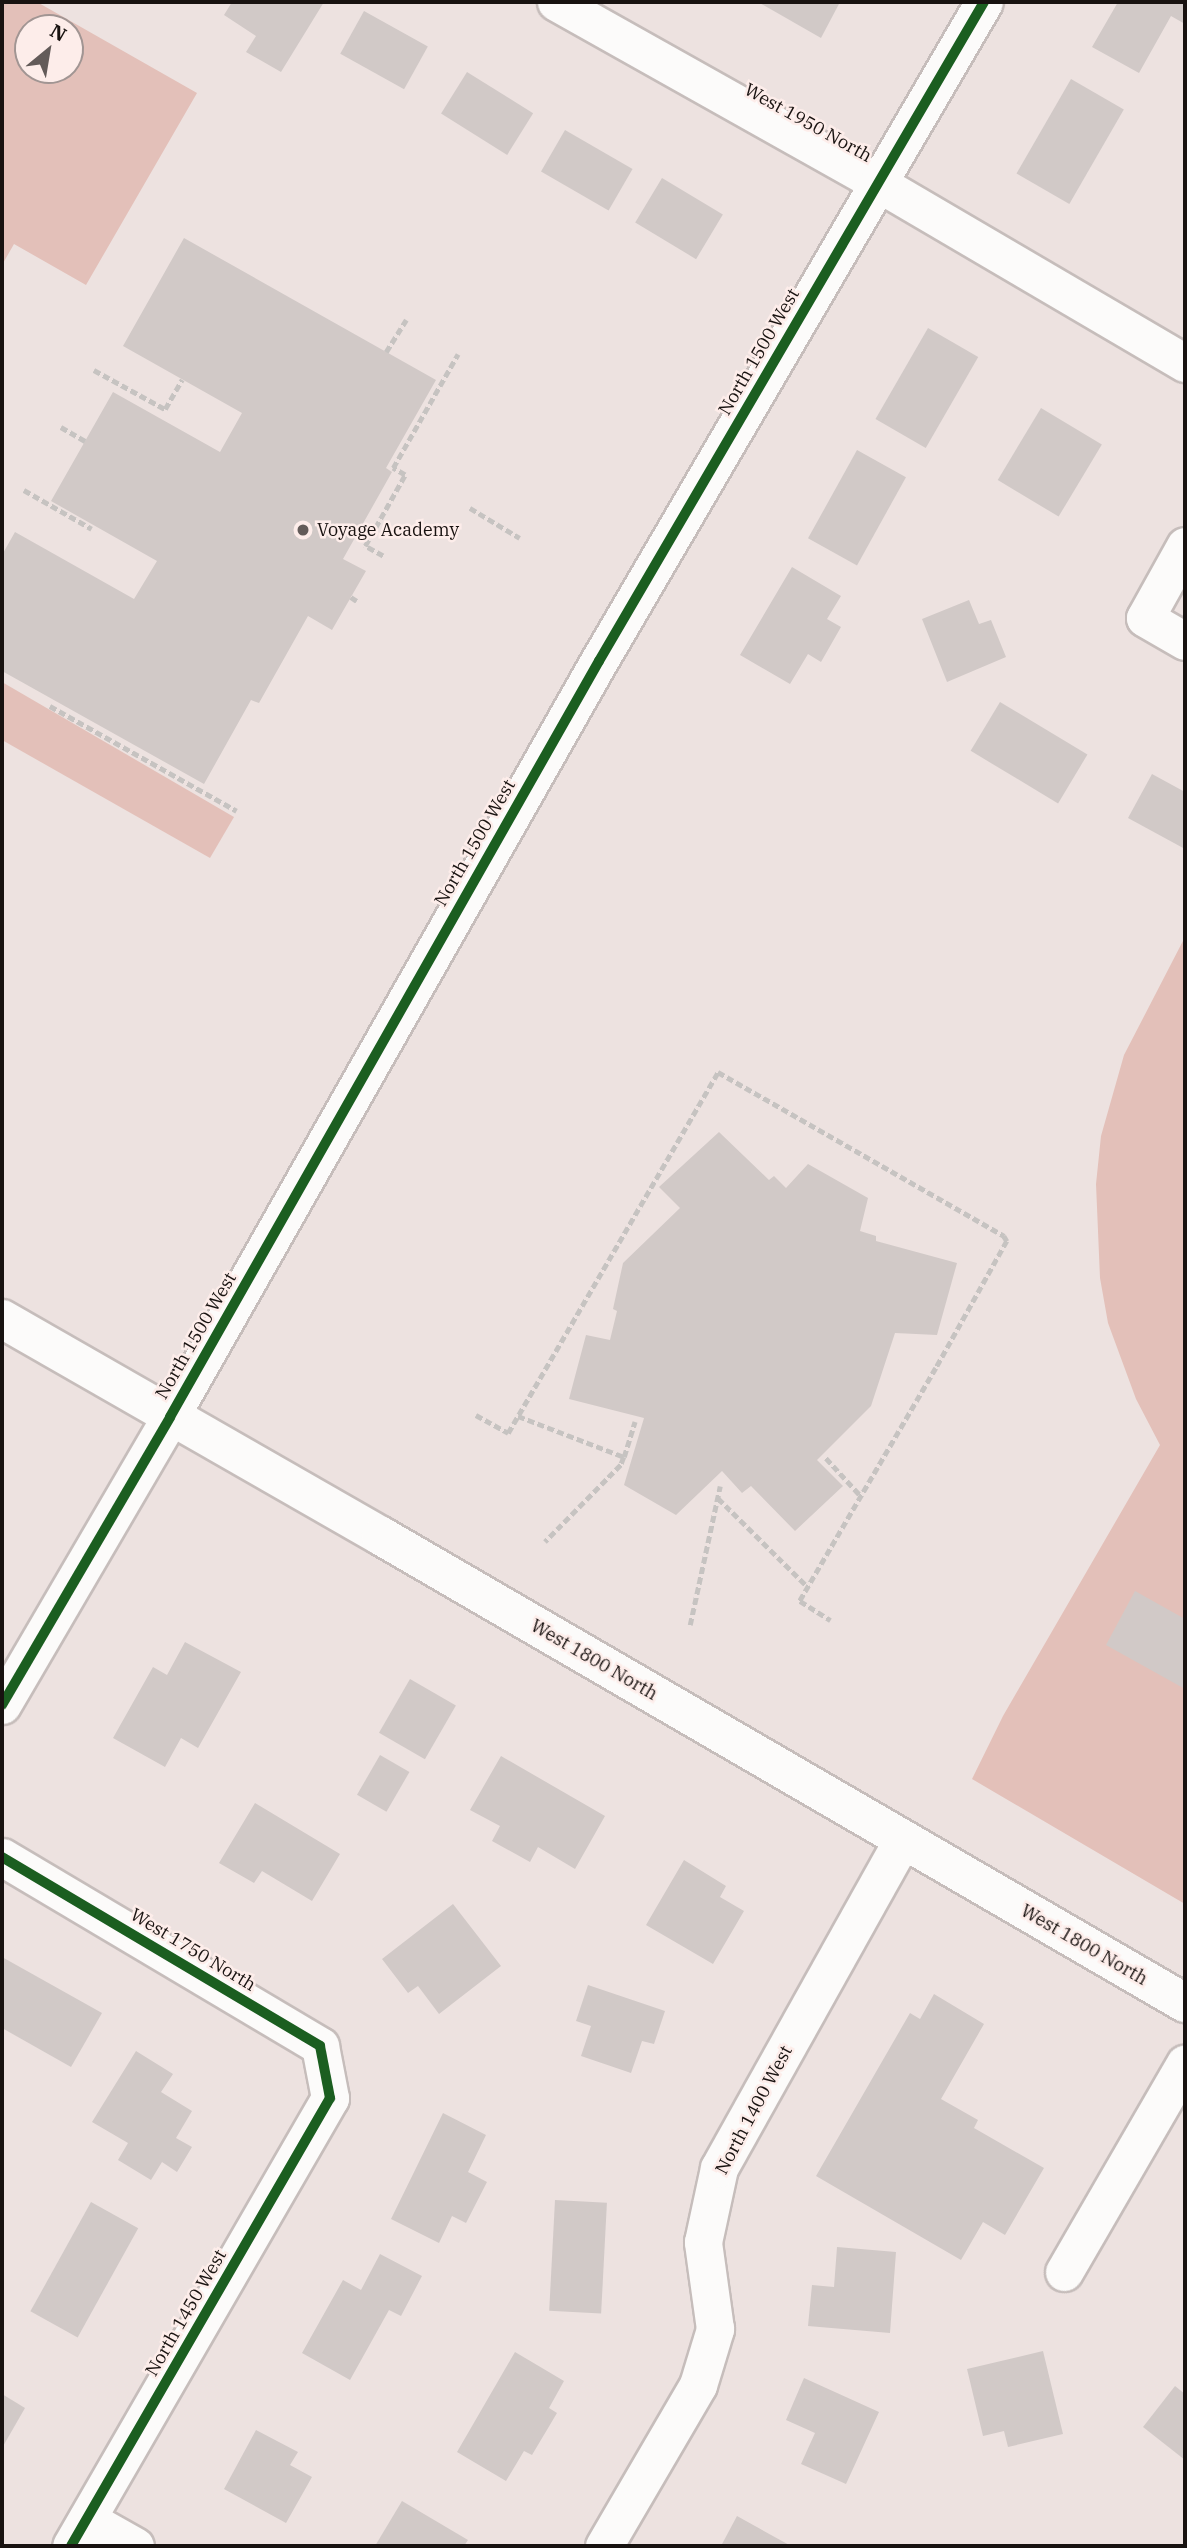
<!DOCTYPE html>
<style>
body{margin:0}
#map{position:relative;width:1187px;height:2548px;overflow:hidden;background:#ede2e0;font-family:"IBM Plex Serif",serif}
div>[style]{position:absolute}
.green>*{inset:0;background:#e3c0b9}
.building>*{inset:0;background:#d1c9c7;transform-origin:0 0}
.path>*{height:4.5px;margin-top:-2.25px;transform-origin:0;background:repeating-linear-gradient(90deg,#c6c3c1 0 7px,transparent 0 10.5px)}
.roads{filter:drop-shadow(2px 0 #c6bdbb) drop-shadow(-2px 0 #c6bdbb) drop-shadow(0 2px #c6bdbb) drop-shadow(0 -2px #c6bdbb)}
.minor>*{height:37px;margin:-18.5px;padding:0 18.5px;transform-origin:18.5px;border-radius:18.5px;background:#fcfbfa}
.major>*{height:38px;margin:-19px;padding:0 19px;transform-origin:19px;border-radius:19px;background:#fcfbfa}
.cycleway>*{height:10px;margin:-5px;padding:0 5px;transform-origin:5px;border-radius:5px;background:#1b5e20}
.dots>*{width:19px;height:19px;translate:-50% -50%;box-sizing:border-box;border:4px solid #fdedea;border-radius:50%}
span{translate:-50% -50%;white-space:nowrap;text-align:center;line-height:1.15;-webkit-text-stroke:5px #fdedea;paint-order:stroke}
.street-label{font-size:18px;color:#181210}
.poi-label{font-size:18px;color:#181210}
.left{translate:0 -50%;text-align:left}
.frame{position:absolute;inset:0;border:4px solid #181210;pointer-events:none}
.north{position:absolute;left:14px;top:14px;width:70px;height:70px;box-sizing:border-box;background:#fdedea;border:2px solid #a19593;border-radius:50%;rotate:30deg;font-size:19px;font-weight:700;line-height:28px;text-align:center;color:#181210}
.north::after{content:'';display:block;margin:auto;width:24px;height:32px;background:#635b59;clip-path:polygon(50% 0,100% 100%,50% 72%,0 100%)}
</style>
<div id="map">
<div class="green">
<div style="clip-path:polygon(evenodd,2px 2px,37px 2px,197px 93px,86px 285px,14px 244px,2px 265px,2px 2px,28px 28px,70px 28px,70px 70px,28px 70px,28px 28px)"></div>
<div style="clip-path:polygon(2px 682px,234px 817px,210px 858px,2px 740px)"></div>
<div style="clip-path:polygon(1185px 937px,1185px 1904px,972px 1779px,1003px 1716px,1160px 1445px,1136px 1399px,1108px 1323px,1100px 1278px,1096px 1184px,1101px 1136px,1124px 1055px)"></div>
</div>
<div class="building">
<div style="clip-path:polygon(232px 2px,324px 2px,281px 72px,246px 52px,256px 36px,224px 15px)"></div>
<div style="clip-path:polygon(758px 2px,840px 2px,821px 38px)"></div>
<div style="clip-path:polygon(1118px 2px,1185px 2px,1185px 24px,1171px 16px,1139px 73px,1092px 47px)"></div>
<div style="left:364px;top:11px;width:73px;height:49px;rotate:29deg"></div>
<div style="left:467px;top:72px;width:78px;height:49px;rotate:32deg"></div>
<div style="left:1071px;top:79px;width:61px;height:109px;rotate:30deg"></div>
<div style="left:565px;top:130px;width:78px;height:48px;rotate:30deg"></div>
<div style="left:662px;top:178px;width:71px;height:52px;rotate:31deg"></div>
<div style="clip-path:polygon(184px 238px,436px 380px,386px 468px,392px 472px,343px 559px,366px 571px,332px 630px,308px 616px,259px 703px,251px 700px,204px 784px,2px 671px,2px 555px,15px 532px,134px 599px,157px 561px,51px 501px,113px 392px,220px 452px,242px 413px,123px 346px)"></div>
<div style="left:928px;top:328px;width:58px;height:105px;rotate:30deg"></div>
<div style="left:1041px;top:408px;width:71px;height:84px;rotate:31deg"></div>
<div style="left:857px;top:450px;width:56px;height:101px;rotate:29deg"></div>
<div style="clip-path:polygon(792px 567px,841px 596px,827px 619px,841px 627px,821px 662px,808px 654px,790px 684px,740px 655px)"></div>
<div style="clip-path:polygon(969px 600px,979px 624px,991px 620px,1006px 657px,947px 682px,922px 619px)"></div>
<div style="left:1000px;top:702px;width:102px;height:57px;rotate:31deg"></div>
<div style="clip-path:polygon(1152px 774px,1185px 792px,1185px 849px,1128px 818px)"></div>
<div style="clip-path:polygon(719px 1132px,769px 1180px,774px 1176px,786px 1188px,808px 1164px,868px 1198px,860px 1231px,876px 1236px,876px 1241px,957px 1263px,937px 1335px,895px 1333px,871px 1406px,817px 1460px,843px 1486px,795px 1531px,751px 1486px,742px 1493px,722px 1471px,676px 1515px,624px 1485px,644px 1418px,569px 1399px,586px 1335px,610px 1340px,617px 1311px,613px 1309px,623px 1263px,680px 1208px,659px 1187px)"></div>
<div style="clip-path:polygon(1135px 1591px,1185px 1619px,1185px 1689px,1106px 1645px)"></div>
<div style="clip-path:polygon(185px 1642px,241px 1672px,198px 1748px,181px 1738px,165px 1767px,113px 1738px,153px 1667px,167px 1675px)"></div>
<div style="left:410px;top:1679px;width:53px;height:62px;rotate:30deg"></div>
<div style="left:380px;top:1755px;width:34px;height:46px;rotate:30deg"></div>
<div style="clip-path:polygon(501px 1756px,605px 1816px,575px 1869px,538px 1847px,530px 1862px,492px 1841px,500px 1826px,470px 1810px)"></div>
<div style="clip-path:polygon(255px 1803px,340px 1854px,312px 1901px,262px 1871px,254px 1883px,219px 1863px)"></div>
<div style="clip-path:polygon(684px 1860px,726px 1886px,720px 1897px,744px 1911px,713px 1964px,646px 1925px)"></div>
<div style="clip-path:polygon(453px 1904px,501px 1966px,439px 2014px,418px 1986px,408px 1993px,382px 1959px)"></div>
<div style="clip-path:polygon(2px 1957px,102px 2013px,71px 2067px,2px 2028px)"></div>
<div style="clip-path:polygon(588px 1985px,665px 2011px,654px 2044px,642px 2041px,631px 2073px,581px 2056px,591px 2026px,576px 2021px)"></div>
<div style="clip-path:polygon(934px 1994px,984px 2024px,941px 2099px,978px 2120px,974px 2128px,1044px 2168px,1005px 2235px,983px 2222px,961px 2260px,816px 2176px,910px 2013px,920px 2019px)"></div>
<div style="clip-path:polygon(136px 2051px,173px 2074px,161px 2092px,192px 2111px,176px 2138px,192px 2147px,177px 2172px,162px 2162px,151px 2180px,118px 2160px,128px 2143px,92px 2122px)"></div>
<div style="clip-path:polygon(443px 2113px,486px 2135px,468px 2172px,487px 2182px,466px 2223px,452px 2216px,439px 2243px,391px 2219px)"></div>
<div style="left:555px;top:2200px;width:52px;height:111px;rotate:3deg"></div>
<div style="left:91px;top:2202px;width:54px;height:125px;rotate:29deg"></div>
<div style="clip-path:polygon(837px 2247px,896px 2252px,890px 2333px,808px 2326px,812px 2285px,834px 2287px)"></div>
<div style="clip-path:polygon(380px 2254px,422px 2276px,401px 2316px,389px 2310px,350px 2380px,302px 2353px,343px 2280px,361px 2290px)"></div>
<div style="clip-path:polygon(1043px 2351px,1063px 2434px,1008px 2447px,1004px 2431px,983px 2436px,967px 2369px)"></div>
<div style="clip-path:polygon(515px 2352px,564px 2381px,549px 2408px,557px 2413px,532px 2455px,524px 2451px,506px 2481px,457px 2452px)"></div>
<div style="clip-path:polygon(804px 2378px,879px 2412px,846px 2484px,801px 2464px,815px 2433px,786px 2420px)"></div>
<div style="clip-path:polygon(1175px 2386px,1185px 2394px,1185px 2460px,1143px 2427px)"></div>
<div style="clip-path:polygon(2px 2394px,25px 2408px,2px 2448px)"></div>
<div style="clip-path:polygon(256px 2430px,298px 2452px,290px 2465px,312px 2477px,286px 2523px,224px 2489px)"></div>
<div style="clip-path:polygon(402px 2501px,468px 2540px,464px 2546px,375px 2546px)"></div>
<div style="clip-path:polygon(737px 2516px,791px 2546px,721px 2546px)"></div>
</div>
<div class="path">
<div style="left:386px;top:352px;width:38px;rotate:-58deg"></div>
<div style="left:94px;top:370px;width:81px;rotate:28.8deg"></div>
<div style="left:165px;top:409px;width:34px;rotate:-60deg"></div>
<div style="left:61px;top:427px;width:28px;rotate:30deg"></div>
<div style="left:24px;top:490px;width:78px;rotate:29.8deg"></div>
<div style="left:470px;top:508px;width:58px;rotate:31deg"></div>
<div style="left:383px;top:556px;width:21px;rotate:-151deg"></div>
<div style="left:365px;top:546px;width:81px;rotate:-60.6deg"></div>
<div style="left:405px;top:475px;width:14px;rotate:-150deg"></div>
<div style="left:393px;top:468px;width:131px;rotate:-60.3deg"></div>
<div style="left:351px;top:597px;width:7px;rotate:34deg"></div>
<div style="left:50px;top:706px;width:214px;rotate:29.3deg"></div>
<div style="left:476px;top:1415px;width:37px;rotate:29deg"></div>
<div style="left:508px;top:1433px;width:418px;rotate:-59.8deg"></div>
<div style="left:718px;top:1072px;width:330px;rotate:29.8deg"></div>
<div style="left:1004px;top:1236px;width:6px;rotate:59deg"></div>
<div style="left:1007px;top:1241px;width:145px;rotate:119.2deg"></div>
<div style="left:936px;top:1368px;width:270px;rotate:120.3deg"></div>
<div style="left:800px;top:1601px;width:36px;rotate:32deg"></div>
<div style="left:518px;top:1416px;width:114px;rotate:21.1deg"></div>
<div style="left:624px;top:1457px;width:9px;rotate:111deg"></div>
<div style="left:621px;top:1465px;width:108px;rotate:134.6deg"></div>
<div style="left:624px;top:1457px;width:37px;rotate:-73deg"></div>
<div style="left:826px;top:1458px;width:52px;rotate:47.4deg"></div>
<div style="left:718px;top:1498px;width:127px;rotate:44.7deg"></div>
<div style="left:690px;top:1625px;width:142px;rotate:-77.8deg"></div>
</div>
<div class="roads">
<div class="minor">
<div style="left:556px;top:2px;width:369px;rotate:29.3deg"></div>
<div style="left:878px;top:183px;width:356px;rotate:30.4deg"></div>
<div style="left:1185px;top:546px;width:82px;rotate:119.1deg"></div>
<div style="left:1145px;top:618px;width:46px;rotate:29.9deg"></div>
<div style="left:2px;top:1705px;width:333px;rotate:-59.7deg"></div>
<div style="left:170px;top:1417px;width:869px;rotate:-60.43deg"></div>
<div style="left:599px;top:661px;width:763px;rotate:-59.71deg"></div>
<div style="left:2px;top:1857px;width:370px;rotate:30.7deg"></div>
<div style="left:320px;top:2046px;width:53px;rotate:79.1deg"></div>
<div style="left:330px;top:2098px;width:517px;rotate:120.03deg"></div>
<div style="left:1064px;top:2272px;width:241px;rotate:-59.9deg"></div>
<div style="left:87px;top:2519px;width:55px;rotate:29.4deg"></div>
<div style="left:604px;top:2546px;width:186px;rotate:-59.7deg"></div>
<div style="left:698px;top:2385px;width:59px;rotate:-73.1deg"></div>
<div style="left:715px;top:2329px;width:88px;rotate:-97.9deg"></div>
<div style="left:703px;top:2242px;width:76px;rotate:-77.8deg"></div>
<div style="left:719px;top:2168px;width:376px;rotate:-60.8deg"></div>
</div>
<div class="major">
<div style="left:2px;top:1319px;width:437px;rotate:29.8deg"></div>
<div style="left:381px;top:1536px;width:930px;rotate:30.15deg"></div>
</div>
</div>
<div class="cycleway">
<div style="left:2px;top:1705px;width:333px;rotate:-59.7deg"></div>
<div style="left:170px;top:1417px;width:869px;rotate:-60.43deg"></div>
<div style="left:599px;top:661px;width:763px;rotate:-59.71deg"></div>
<div style="left:2px;top:1857px;width:370px;rotate:30.7deg"></div>
<div style="left:320px;top:2046px;width:53px;rotate:79.1deg"></div>
<div style="left:330px;top:2098px;width:517px;rotate:120.03deg"></div>
</div>
<div class="dots">
<div style="left:303px;top:530px;background:#635b59"></div>
</div>
<div class="street-label">
<span style="left:808px;top:123px;rotate:29deg">West 1950 North</span>
<span style="left:759px;top:352px;rotate:-60deg">North 1500 West</span>
<span style="left:475px;top:843px;rotate:-60deg">North 1500 West</span>
<span style="left:196px;top:1336px;rotate:-60deg">North 1500 West</span>
<span style="left:594px;top:1660px;rotate:30deg">West 1800 North</span>
<span style="left:1084px;top:1945px;rotate:30deg">West 1800 North</span>
<span style="left:193px;top:1950px;rotate:31deg">West 1750 North</span>
<span style="left:754px;top:2110px;rotate:-62deg">North 1400 West</span>
<span style="left:186px;top:2313px;rotate:-60deg">North 1450 West</span>
</div>
<div class="poi-label">
<span class="left" style="left:317px;top:530px">Voyage Academy</span>
</div>
<div class="frame"></div>
<div class="north">N</div>
</div>
